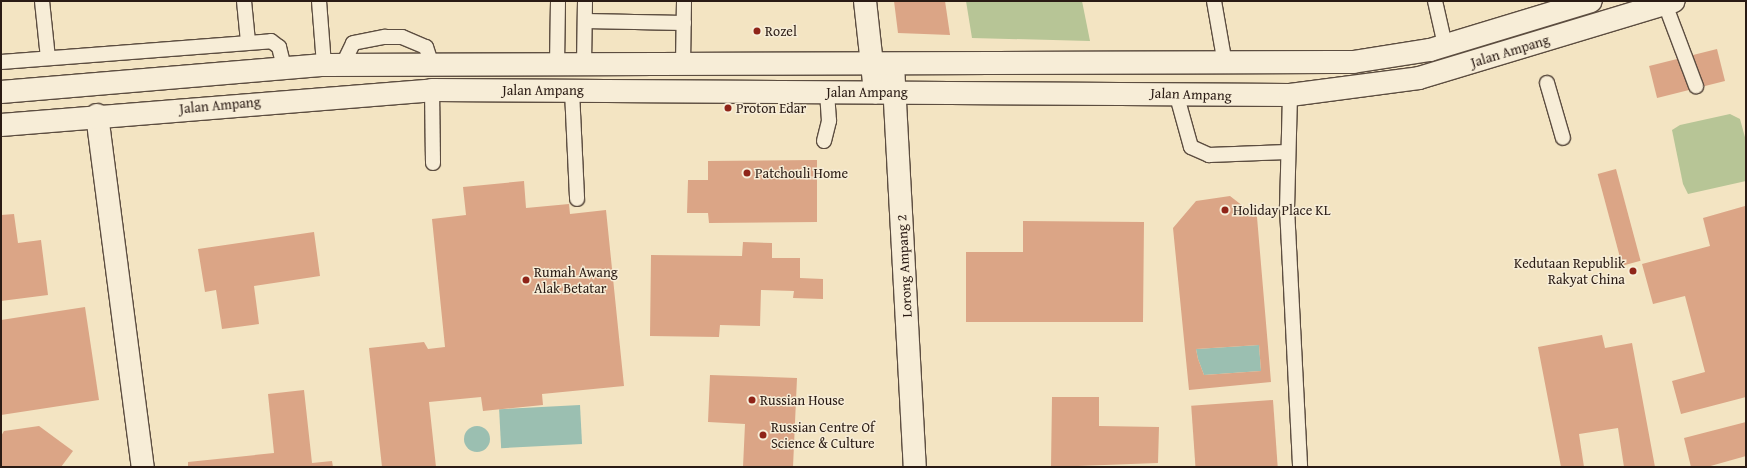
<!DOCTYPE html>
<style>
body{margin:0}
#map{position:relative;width:1747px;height:468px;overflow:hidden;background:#f3e4c2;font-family:"Gentium Book Plus",serif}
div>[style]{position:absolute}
.green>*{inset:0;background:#b7c596}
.water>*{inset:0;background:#9bbfb1;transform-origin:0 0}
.round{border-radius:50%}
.building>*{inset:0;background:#dba586;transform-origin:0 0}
.roads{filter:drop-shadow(1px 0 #5c4d40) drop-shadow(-1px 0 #5c4d40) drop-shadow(0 1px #5c4d40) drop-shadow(0 -1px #5c4d40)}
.lane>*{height:14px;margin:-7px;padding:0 7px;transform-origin:7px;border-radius:7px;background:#f7edd7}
.street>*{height:22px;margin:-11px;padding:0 11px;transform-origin:11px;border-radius:11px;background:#f7edd7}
.secondary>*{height:22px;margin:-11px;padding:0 11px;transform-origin:11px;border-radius:11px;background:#f7edd7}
.dots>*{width:11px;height:11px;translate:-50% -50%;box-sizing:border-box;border:2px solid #f7edd7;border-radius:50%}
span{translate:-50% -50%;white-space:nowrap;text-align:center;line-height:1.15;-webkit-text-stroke:3px #f7edd7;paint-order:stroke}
.poi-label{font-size:14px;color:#2a1b14}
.left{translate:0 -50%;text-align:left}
.right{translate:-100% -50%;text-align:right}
.street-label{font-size:14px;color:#2a1b14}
.frame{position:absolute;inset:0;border:2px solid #2a1b14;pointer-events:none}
</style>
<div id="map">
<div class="green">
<div style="clip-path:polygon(966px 1px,1082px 1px,1090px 41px,972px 38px)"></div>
<div style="clip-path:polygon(1730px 114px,1740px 119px,1746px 141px,1746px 181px,1688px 194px,1683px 184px,1672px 130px,1680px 125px)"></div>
</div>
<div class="water">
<div style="clip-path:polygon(1259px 345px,1261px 371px,1204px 375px,1198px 359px,1196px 349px)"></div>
<div style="left:580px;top:405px;width:39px;height:81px;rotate:87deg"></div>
<div class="round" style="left:464px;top:426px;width:26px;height:26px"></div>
</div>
<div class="building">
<div style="clip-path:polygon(894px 1px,945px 1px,950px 35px,898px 33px)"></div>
<div style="left:1717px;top:49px;width:33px;height:70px;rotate:76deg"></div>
<div style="clip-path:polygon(817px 160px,817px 222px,709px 223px,708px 213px,687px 213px,688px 180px,708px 180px,708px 161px)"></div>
<div style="left:1616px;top:169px;width:95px;height:19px;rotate:75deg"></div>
<div style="clip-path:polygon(524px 181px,526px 208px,569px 204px,570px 214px,606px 210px,624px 386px,542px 394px,543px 405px,483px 411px,481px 397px,429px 402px,436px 467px,382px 467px,369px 348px,424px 342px,428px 349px,445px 347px,432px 219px,466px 215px,463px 187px)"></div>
<div style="clip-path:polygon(evenodd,1230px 196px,1257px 217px,1271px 382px,1189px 390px,1173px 228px,1196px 201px,1230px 196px,1259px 345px,1261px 371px,1204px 375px,1198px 359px,1196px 349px,1259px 345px)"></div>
<div style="clip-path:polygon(1745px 206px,1746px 397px,1681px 414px,1672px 381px,1705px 372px,1685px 296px,1653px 304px,1642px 264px,1710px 246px,1703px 218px)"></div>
<div style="clip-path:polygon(14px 214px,18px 243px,41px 240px,48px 295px,1px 301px,1px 215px)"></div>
<div style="clip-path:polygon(1023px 221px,1144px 222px,1143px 322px,966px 322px,966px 252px,1023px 252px)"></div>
<div style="clip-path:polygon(314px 232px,320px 276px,254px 286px,259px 324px,222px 329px,216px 290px,205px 292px,198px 249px)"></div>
<div style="clip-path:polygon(743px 242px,772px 243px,772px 258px,800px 258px,800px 278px,823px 279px,823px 299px,793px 298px,794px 291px,761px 290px,760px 326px,720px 325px,719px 337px,650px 336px,651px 255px,742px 256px)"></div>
<div style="clip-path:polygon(85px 307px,99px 400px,1px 415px,1px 320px)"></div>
<div style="clip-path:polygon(1602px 335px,1605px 348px,1632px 343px,1655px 467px,1624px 467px,1618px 428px,1579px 434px,1584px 467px,1561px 467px,1538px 347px)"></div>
<div style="clip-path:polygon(710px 375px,797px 378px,793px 467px,743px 467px,745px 424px,708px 422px)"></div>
<div style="clip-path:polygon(304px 390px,312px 463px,332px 461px,333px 467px,188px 467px,188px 462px,274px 453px,268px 394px)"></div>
<div style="clip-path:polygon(1052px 397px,1099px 397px,1099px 426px,1159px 427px,1158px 463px,1051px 467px)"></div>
<div style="left:1273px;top:400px;width:67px;height:82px;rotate:86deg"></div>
<div style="clip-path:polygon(1746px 422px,1746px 456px,1707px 467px,1691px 467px,1684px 438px)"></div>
<div style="clip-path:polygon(39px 426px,73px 451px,61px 467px,1px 467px,1px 436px,4px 431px)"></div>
</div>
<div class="roads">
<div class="lane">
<div style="left:42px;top:1px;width:57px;rotate:84deg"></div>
<div style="left:244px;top:1px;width:41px;rotate:84.4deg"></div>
<div style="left:319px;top:1px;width:64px;rotate:85.5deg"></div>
<div style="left:1214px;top:1px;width:64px;rotate:80.1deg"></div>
<div style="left:1435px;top:1px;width:45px;rotate:77.2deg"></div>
<div style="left:1665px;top:4px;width:88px;rotate:69.3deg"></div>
<div style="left:585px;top:21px;width:99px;rotate:1.2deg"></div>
<div style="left:1px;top:62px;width:271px;rotate:-4.4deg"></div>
<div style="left:271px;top:41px;width:10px;rotate:37deg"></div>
<div style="left:279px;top:47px;width:21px;rotate:76deg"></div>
<div style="left:557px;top:65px;width:64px;rotate:-89.1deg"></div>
<div style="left:584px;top:65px;width:64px;rotate:-89.1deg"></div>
<div style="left:683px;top:65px;width:64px;rotate:-89.1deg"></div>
<div style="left:342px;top:66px;width:25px;rotate:-64deg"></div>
<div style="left:353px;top:43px;width:33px;rotate:-11deg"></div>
<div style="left:385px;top:37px;width:17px"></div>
<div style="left:402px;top:37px;width:26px;rotate:23deg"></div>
<div style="left:426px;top:47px;width:20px;rotate:72deg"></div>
<div style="left:1547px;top:83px;width:57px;rotate:73.8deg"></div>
<div style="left:432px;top:90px;width:73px;rotate:89.2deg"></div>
<div style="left:572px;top:91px;width:108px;rotate:87.3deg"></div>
<div style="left:1176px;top:93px;width:56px;rotate:74.5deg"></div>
<div style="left:1191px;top:147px;width:20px;rotate:24deg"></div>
<div style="left:1209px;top:155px;width:78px;rotate:-2.2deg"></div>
<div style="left:1290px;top:95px;width:113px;rotate:91.5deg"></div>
<div style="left:1287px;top:208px;width:259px;rotate:87.1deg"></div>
<div style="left:824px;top:141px;width:21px;rotate:-76deg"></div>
<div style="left:829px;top:121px;width:29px;rotate:-94deg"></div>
</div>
<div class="street">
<div style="left:865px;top:1px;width:92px;rotate:83.7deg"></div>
<div style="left:893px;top:65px;width:403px;rotate:86.9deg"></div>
<div style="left:97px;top:115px;width:355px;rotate:82.6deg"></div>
</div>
<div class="secondary">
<div style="left:1px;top:92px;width:324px;rotate:-4.8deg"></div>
<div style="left:324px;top:65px;width:1029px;rotate:-0.17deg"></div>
<div style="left:1353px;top:62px;width:78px;rotate:-8.9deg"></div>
<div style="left:1430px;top:50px;width:168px;rotate:-16.9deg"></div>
<div style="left:1px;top:125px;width:432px;rotate:-4.6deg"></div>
<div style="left:432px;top:90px;width:858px;rotate:0.33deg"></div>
<div style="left:1290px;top:95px;width:130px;rotate:-7.5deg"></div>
<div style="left:1419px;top:78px;width:266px;rotate:-16.8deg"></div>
</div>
</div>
<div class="dots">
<div style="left:757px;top:31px;background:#8f2418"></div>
<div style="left:728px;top:108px;background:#8f2418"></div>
<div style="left:747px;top:173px;background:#8f2418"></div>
<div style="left:1225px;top:210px;background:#8f2418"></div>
<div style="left:1633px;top:271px;background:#8f2418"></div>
<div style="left:526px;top:280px;background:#8f2418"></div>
<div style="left:752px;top:400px;background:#8f2418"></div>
<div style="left:763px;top:435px;background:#8f2418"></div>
</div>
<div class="poi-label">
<span class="left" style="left:765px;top:31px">Rozel</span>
<span class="left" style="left:736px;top:108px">Proton Edar</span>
<span class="left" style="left:755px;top:173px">Patchouli Home</span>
<span class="left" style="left:1233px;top:210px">Holiday Place KL</span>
<span class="right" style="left:1625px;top:271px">Kedutaan Republik<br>Rakyat China</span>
<span class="left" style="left:534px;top:280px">Rumah Awang<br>Alak Betatar</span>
<span class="left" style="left:760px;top:400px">Russian House</span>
<span class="left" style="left:771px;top:435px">Russian Centre Of<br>Science &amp; Culture</span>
</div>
<div class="street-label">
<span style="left:1510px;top:51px;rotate:-17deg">Jalan Ampang</span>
<span style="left:543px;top:90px">Jalan Ampang</span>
<span style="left:867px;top:92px">Jalan Ampang</span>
<span style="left:1191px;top:94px;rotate:2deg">Jalan Ampang</span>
<span style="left:220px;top:105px;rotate:-5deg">Jalan Ampang</span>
<span style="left:904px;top:266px;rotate:-93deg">Lorong Ampang 2</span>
</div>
<div class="frame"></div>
</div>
